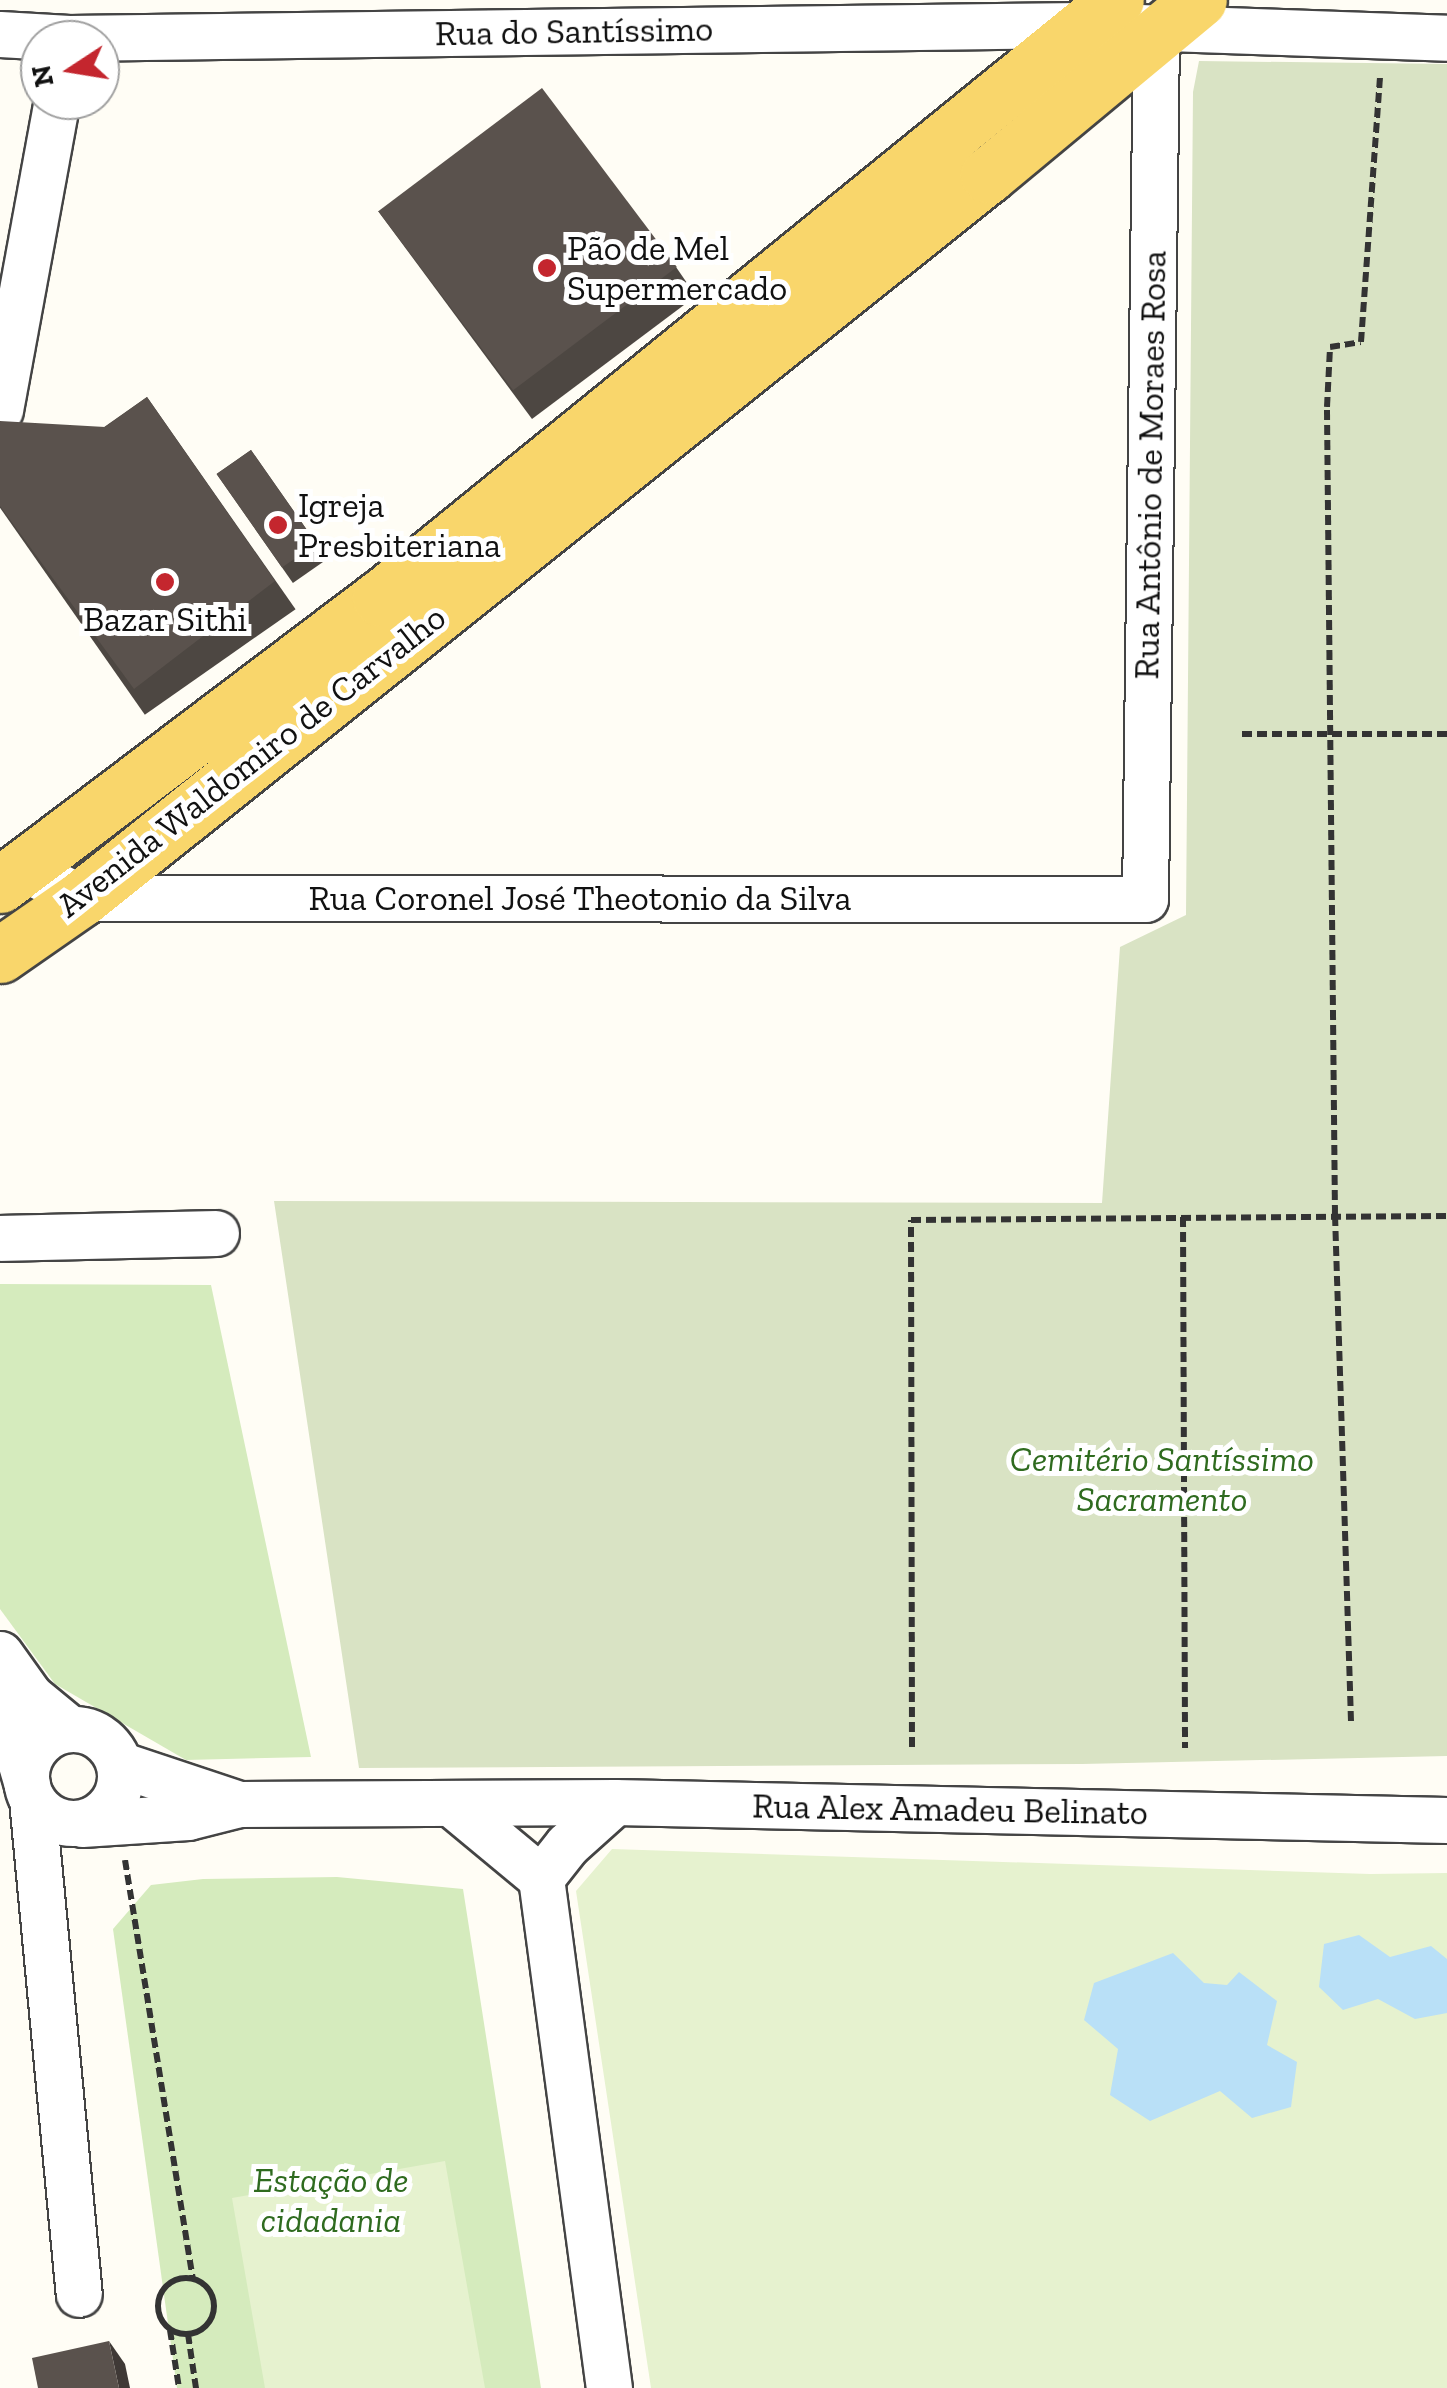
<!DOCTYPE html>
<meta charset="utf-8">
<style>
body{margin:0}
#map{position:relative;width:1447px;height:2388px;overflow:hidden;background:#fffdf5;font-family:"Zilla Slab",serif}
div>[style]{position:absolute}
.green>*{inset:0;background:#d5ebbd}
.cemetery>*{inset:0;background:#d9e3c4}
.pitch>*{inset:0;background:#e6f2cf}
.water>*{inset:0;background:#b9e0f7}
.path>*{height:6px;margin-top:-3px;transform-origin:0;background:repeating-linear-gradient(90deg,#333 0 10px,transparent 0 15px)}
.path>.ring{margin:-3px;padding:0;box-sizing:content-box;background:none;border:6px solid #333;border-radius:50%}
.roads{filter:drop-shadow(2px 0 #444) drop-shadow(-2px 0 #444) drop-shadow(0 2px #444) drop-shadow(0 -2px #444)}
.minor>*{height:45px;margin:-22.5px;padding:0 22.5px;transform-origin:22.5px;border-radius:22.5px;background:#fff}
.minor>.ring{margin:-22.5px;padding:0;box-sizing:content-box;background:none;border:45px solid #fff;border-radius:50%}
.primary>*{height:55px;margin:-27.5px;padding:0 27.5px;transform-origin:27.5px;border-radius:27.5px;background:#f9d66b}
.wall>*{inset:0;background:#4d4742;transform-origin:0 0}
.shaded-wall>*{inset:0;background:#3f3936}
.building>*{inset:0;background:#5a524d;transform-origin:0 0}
.dots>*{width:28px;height:28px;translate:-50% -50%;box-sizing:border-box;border:5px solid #fff;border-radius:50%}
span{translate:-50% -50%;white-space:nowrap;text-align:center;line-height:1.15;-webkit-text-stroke:10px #fff;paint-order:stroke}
.street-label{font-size:35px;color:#111}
.poi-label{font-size:35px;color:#111}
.left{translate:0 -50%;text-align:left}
.park-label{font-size:35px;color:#2f6b1f;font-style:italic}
.north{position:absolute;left:20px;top:20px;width:100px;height:100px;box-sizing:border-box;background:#fff;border:2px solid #a0a0a0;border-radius:50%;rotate:258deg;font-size:28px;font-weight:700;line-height:40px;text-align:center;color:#111}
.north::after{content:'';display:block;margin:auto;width:35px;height:45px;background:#c4262e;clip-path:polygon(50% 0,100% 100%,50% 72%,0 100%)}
</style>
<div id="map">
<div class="green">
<div style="clip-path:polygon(0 1284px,211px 1285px,311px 1757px,186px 1760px,55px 1684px,0 1609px)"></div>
<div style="clip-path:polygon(337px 1877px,463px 1889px,541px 2388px,177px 2388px,113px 1929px,151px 1885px,203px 1879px)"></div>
</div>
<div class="cemetery">
<div style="clip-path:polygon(1199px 61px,1447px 64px,1447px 1756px,1082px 1764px,359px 1768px,274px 1201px,1102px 1203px,1120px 947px,1186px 915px,1193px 92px)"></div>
</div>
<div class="pitch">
<div style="clip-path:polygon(612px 1849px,1370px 1874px,1447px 1873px,1447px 2388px,651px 2388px,576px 1891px)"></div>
<div style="clip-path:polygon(445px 2161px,485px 2388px,265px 2388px,232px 2198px)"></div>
</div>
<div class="water">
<div style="clip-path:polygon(1359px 1935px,1390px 1957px,1431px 1946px,1447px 1959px,1447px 2013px,1415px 2019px,1378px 1999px,1343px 2010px,1319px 1987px,1324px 1944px)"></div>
<div style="clip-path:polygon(1173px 1953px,1204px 1983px,1227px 1985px,1239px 1972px,1277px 2001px,1267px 2045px,1297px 2062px,1291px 2107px,1252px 2118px,1220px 2091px,1150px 2121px,1110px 2095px,1118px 2049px,1084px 2020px,1094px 1983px)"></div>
</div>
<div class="path">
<div style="left:1242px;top:734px;width:205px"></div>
<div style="left:1183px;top:1217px;width:531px;rotate:89.78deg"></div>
<div style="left:1351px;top:1721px;width:506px;rotate:-91.81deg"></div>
<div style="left:1335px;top:1215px;width:808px;rotate:-90.57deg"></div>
<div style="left:1327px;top:407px;width:60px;rotate:-87.1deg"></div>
<div style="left:1330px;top:347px;width:31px;rotate:-9deg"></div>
<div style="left:1361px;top:342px;width:268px;rotate:-85.9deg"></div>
<div style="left:912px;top:1747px;width:527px;rotate:-90.11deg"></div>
<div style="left:911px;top:1220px;width:536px;rotate:-0.43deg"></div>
<div style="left:125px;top:1860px;width:423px;rotate:80.8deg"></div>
<div class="ring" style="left:158px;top:2278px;width:50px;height:50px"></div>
<div style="left:170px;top:2330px;width:59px;rotate:81.2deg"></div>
<div style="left:188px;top:2334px;width:55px;rotate:81.6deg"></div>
</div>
<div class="roads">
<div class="minor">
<div style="left:0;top:34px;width:69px;rotate:3.3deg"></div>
<div style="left:69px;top:38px;width:1013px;rotate:-0.74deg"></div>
<div style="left:1082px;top:25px;width:365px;rotate:2deg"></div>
<div style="left:0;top:410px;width:315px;rotate:-79.6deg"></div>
<div style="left:23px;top:868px;width:66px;rotate:27deg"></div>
<div style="left:82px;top:898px;width:1063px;rotate:0.05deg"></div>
<div style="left:1145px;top:899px;width:867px;rotate:-89.27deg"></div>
<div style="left:0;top:1238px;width:216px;rotate:-1.3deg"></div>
<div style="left:0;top:1654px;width:52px;rotate:54.5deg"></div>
<div style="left:30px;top:1696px;width:52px;rotate:39.5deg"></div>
<div style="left:0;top:1693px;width:96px;rotate:73.6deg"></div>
<div class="ring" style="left:26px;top:1729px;width:49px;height:49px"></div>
<div style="left:32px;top:1799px;width:497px;rotate:84.6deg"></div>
<div style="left:239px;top:1804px;width:376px;rotate:-0.3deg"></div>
<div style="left:615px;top:1802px;width:832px;rotate:1.24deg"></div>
<div style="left:452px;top:1804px;width:116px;rotate:39.7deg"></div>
<div style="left:541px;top:1878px;width:515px;rotate:82.41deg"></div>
<div style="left:82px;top:1824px;width:106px;rotate:-3.8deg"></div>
<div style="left:188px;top:1817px;width:53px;rotate:-14.3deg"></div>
<div style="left:239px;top:1804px;width:126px;rotate:-161.6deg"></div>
<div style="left:541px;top:1878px;width:42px;rotate:-51.8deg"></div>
<div style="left:567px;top:1845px;width:64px;rotate:-41.9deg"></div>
</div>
<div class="primary">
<div style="left:0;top:885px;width:476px;rotate:-37.1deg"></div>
<div style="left:380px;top:598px;width:948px;rotate:-39.09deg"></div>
<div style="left:0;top:955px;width:100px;rotate:-34.8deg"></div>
<div style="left:82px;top:898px;width:1159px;rotate:-38.59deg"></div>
<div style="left:988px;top:175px;width:274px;rotate:-39.7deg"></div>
</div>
</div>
<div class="wall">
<div style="clip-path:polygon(378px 211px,676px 267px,696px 296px,532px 419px)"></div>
<div style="left:147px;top:397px;width:259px;height:184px;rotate:55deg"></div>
<div style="left:251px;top:450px;width:133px;height:42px;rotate:55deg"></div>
</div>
<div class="shaded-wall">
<div style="clip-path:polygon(109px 2341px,125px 2364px,130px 2388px,119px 2388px)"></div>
</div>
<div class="building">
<div style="left:542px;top:88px;width:224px;height:205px;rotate:53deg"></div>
<div style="clip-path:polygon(147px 397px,275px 581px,134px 689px,0 506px,0 421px,105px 427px)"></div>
<div style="left:251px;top:450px;width:114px;height:42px;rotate:55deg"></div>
<div style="clip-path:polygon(109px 2341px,119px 2388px,38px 2388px,32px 2358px)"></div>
</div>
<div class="dots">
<div style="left:547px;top:268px;background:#c4262e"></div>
<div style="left:278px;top:525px;background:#c4262e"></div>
<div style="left:165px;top:582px;background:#c4262e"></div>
</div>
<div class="street-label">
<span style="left:574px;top:31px;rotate:-1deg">Rua do Santíssimo</span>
<span style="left:1150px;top:465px;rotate:-89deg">Rua Antônio de Moraes Rosa</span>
<span style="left:251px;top:761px;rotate:-38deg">Avenida Waldomiro de Carvalho</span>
<span style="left:580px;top:898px">Rua Coronel José Theotonio da Silva</span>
<span style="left:950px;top:1809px;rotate:1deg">Rua Alex Amadeu Belinato</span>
</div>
<div class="poi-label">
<span class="left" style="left:567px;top:268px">Pão de Mel<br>Supermercado</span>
<span class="left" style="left:298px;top:525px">Igreja<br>Presbiteriana</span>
<span style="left:165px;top:619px">Bazar Sithi</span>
</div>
<div class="park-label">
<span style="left:1162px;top:1479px">Cemitério Santíssimo<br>Sacramento</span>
<span style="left:331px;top:2200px">Estação de<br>cidadania</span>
</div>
<div class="north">N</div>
</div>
